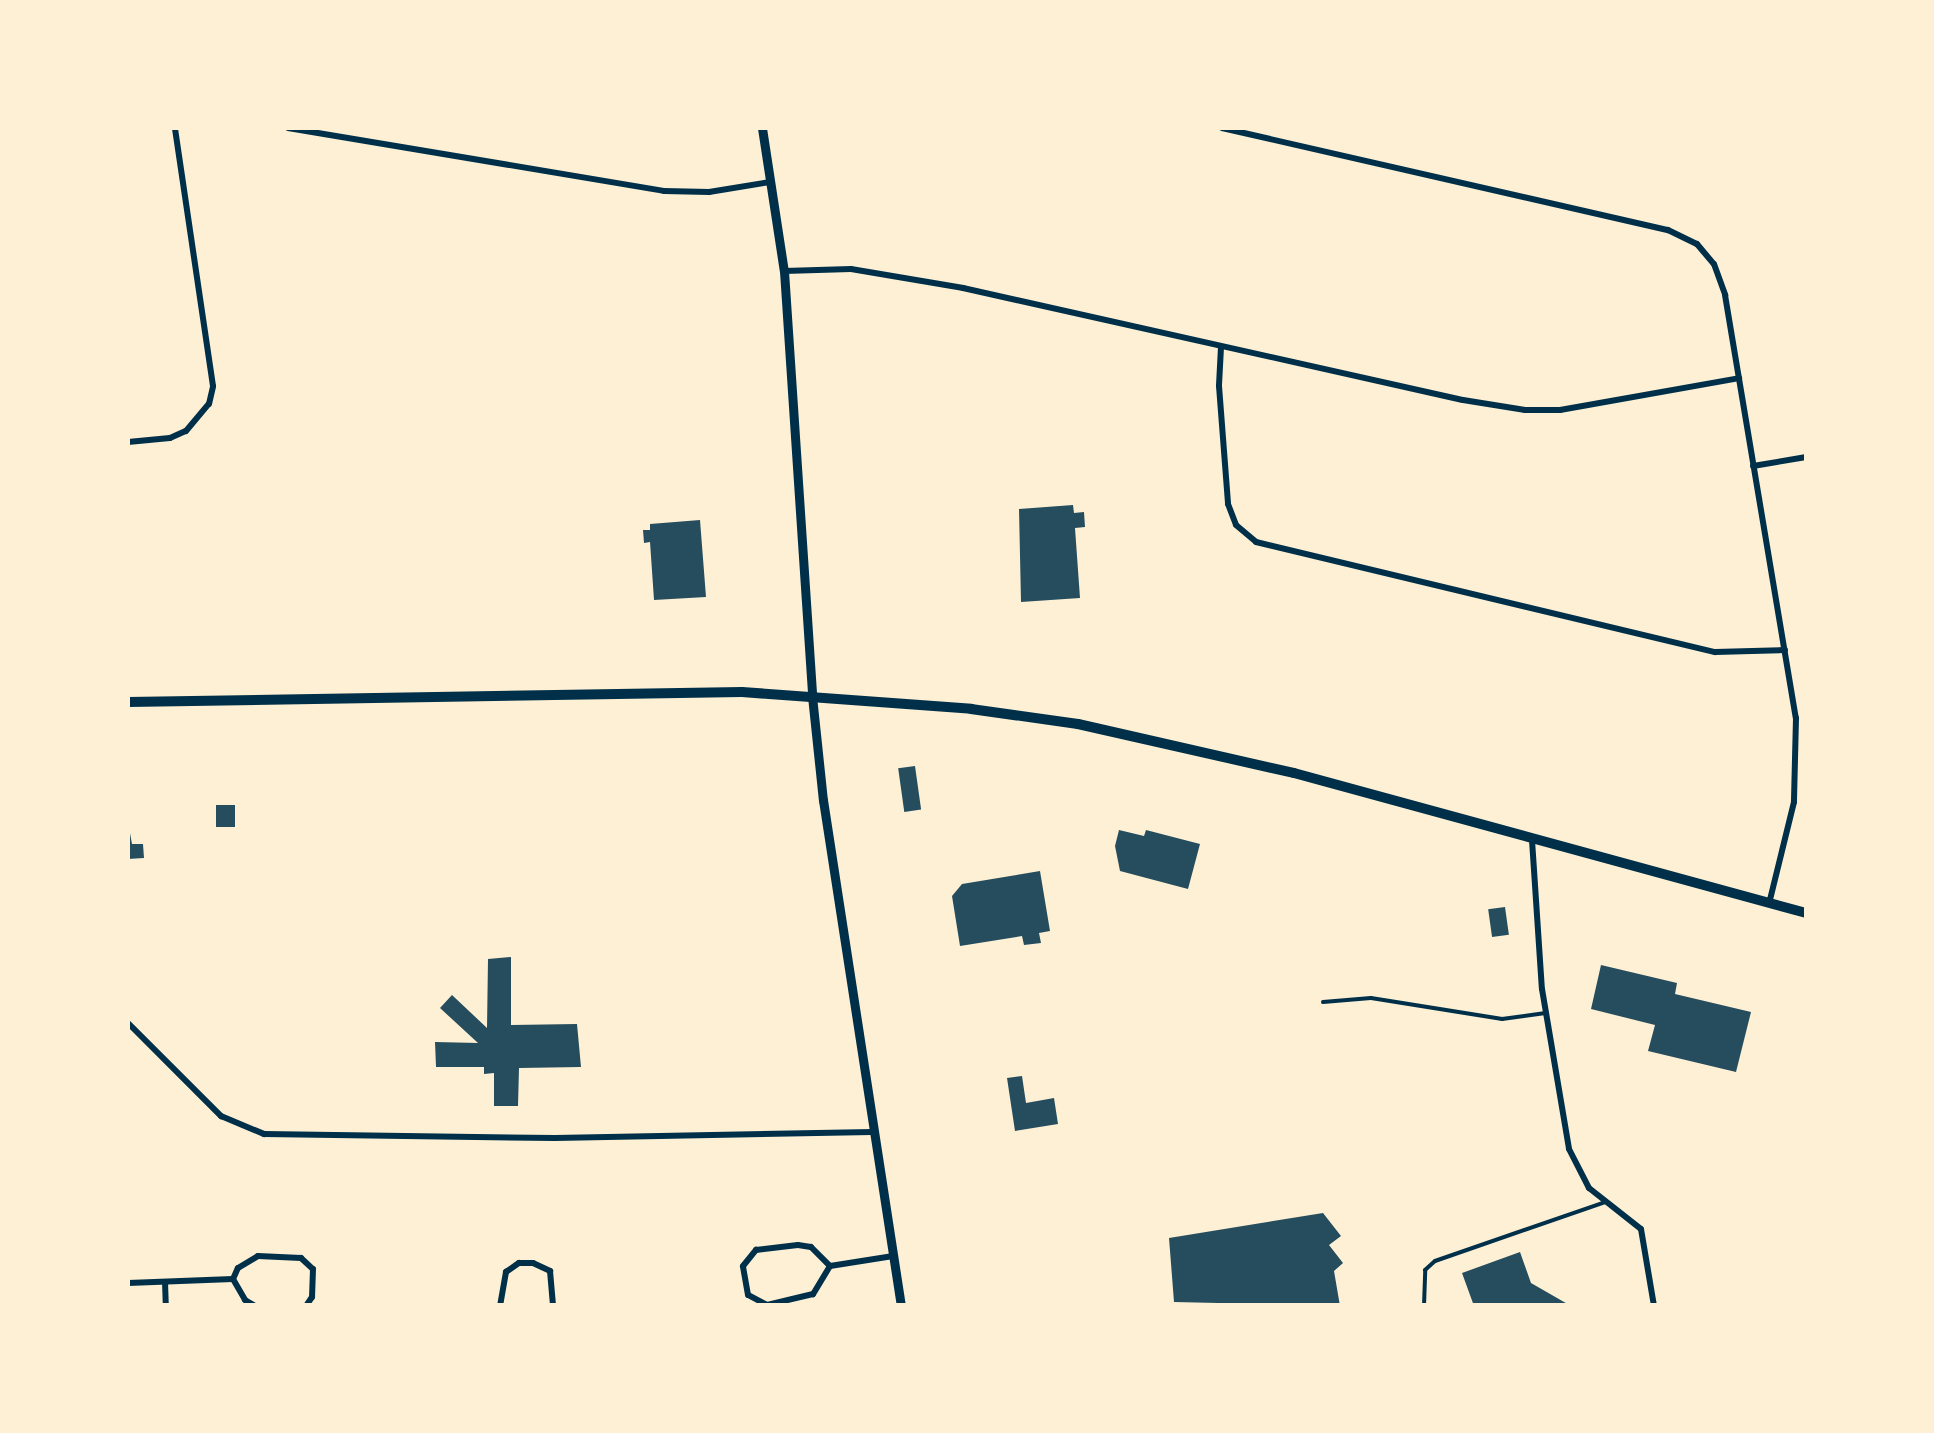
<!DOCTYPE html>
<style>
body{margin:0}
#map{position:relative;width:1934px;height:1433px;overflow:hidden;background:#fdf0d5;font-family:"Roboto Serif",serif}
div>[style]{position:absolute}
.building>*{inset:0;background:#264d5e;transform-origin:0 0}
.service>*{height:4px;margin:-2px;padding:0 2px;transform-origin:2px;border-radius:2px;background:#003049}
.minor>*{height:6px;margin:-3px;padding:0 3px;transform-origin:3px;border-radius:3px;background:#003049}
.secondary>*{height:9px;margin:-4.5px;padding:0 4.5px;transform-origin:4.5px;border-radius:4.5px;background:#003049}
.primary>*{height:10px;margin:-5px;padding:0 5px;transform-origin:5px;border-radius:5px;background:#003049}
span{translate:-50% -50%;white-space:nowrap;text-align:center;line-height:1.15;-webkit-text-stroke:8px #fdf0d5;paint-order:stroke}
.frame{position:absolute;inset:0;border:130px solid #fdf0d5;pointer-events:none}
</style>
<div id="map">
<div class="building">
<div style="clip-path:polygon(1073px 505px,1074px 513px,1084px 512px,1085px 527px,1075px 528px,1080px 598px,1021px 602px,1019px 509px)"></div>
<div style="clip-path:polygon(700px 520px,706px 597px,654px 600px,650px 542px,644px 543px,643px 530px,650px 530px,650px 524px)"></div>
<div style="left:915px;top:766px;width:44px;height:17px;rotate:82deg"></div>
<div style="left:216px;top:805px;width:19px;height:22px"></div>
<div style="clip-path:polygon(128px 822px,132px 844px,143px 844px,144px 858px,128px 859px)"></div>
<div style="clip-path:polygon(1119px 830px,1144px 836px,1146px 830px,1200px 844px,1188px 889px,1120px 871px,1115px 846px)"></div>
<div style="clip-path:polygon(1040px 871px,1050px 931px,1039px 933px,1041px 943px,1024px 945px,1022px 936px,960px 946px,952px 896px,962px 884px)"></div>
<div style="left:1505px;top:907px;width:28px;height:17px;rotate:82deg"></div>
<div style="clip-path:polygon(511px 957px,511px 1025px,577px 1024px,581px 1067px,519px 1068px,518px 1106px,494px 1106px,494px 1073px,484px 1074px,484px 1067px,436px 1067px,435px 1042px,478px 1043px,440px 1008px,452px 995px,487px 1028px,488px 959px)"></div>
<div style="clip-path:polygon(1601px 965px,1677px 983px,1675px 994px,1751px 1012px,1736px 1072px,1648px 1051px,1655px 1025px,1591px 1009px)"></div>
<div style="clip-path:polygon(1022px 1076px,1026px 1103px,1054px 1098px,1058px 1124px,1015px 1131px,1007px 1078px)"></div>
<div style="clip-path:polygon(1323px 1213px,1341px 1236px,1329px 1245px,1343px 1263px,1334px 1271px,1340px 1306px,1174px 1302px,1169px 1238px)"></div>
<div style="clip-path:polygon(1520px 1252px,1531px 1283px,1571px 1306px,1474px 1306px,1462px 1273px)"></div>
</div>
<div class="service">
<div style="left:1323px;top:1002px;width:48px;rotate:-4.8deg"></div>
<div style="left:1371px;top:998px;width:133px;rotate:9.1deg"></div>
<div style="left:1502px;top:1019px;width:44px;rotate:-7.8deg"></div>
<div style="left:1424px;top:1306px;width:36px;rotate:-88deg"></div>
<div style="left:1425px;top:1270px;width:13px;rotate:-42deg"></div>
<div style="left:1435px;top:1261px;width:180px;rotate:-19.1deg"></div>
</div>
<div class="minor">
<div style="left:288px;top:128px;width:381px;rotate:9.5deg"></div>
<div style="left:664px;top:191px;width:45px;rotate:1.3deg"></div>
<div style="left:709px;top:192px;width:62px;rotate:-9.3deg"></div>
<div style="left:1222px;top:128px;width:458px;rotate:12.9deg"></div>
<div style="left:1668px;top:230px;width:32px;rotate:26deg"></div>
<div style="left:1697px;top:244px;width:26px;rotate:50deg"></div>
<div style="left:1714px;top:264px;width:33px;rotate:70deg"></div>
<div style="left:1725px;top:295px;width:429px;rotate:80.5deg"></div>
<div style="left:1796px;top:718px;width:84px;rotate:91.4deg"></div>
<div style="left:1794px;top:802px;width:105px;rotate:103.8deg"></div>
<div style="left:784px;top:271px;width:67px;rotate:-1.7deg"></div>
<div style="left:851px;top:269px;width:114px;rotate:9.6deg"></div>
<div style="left:963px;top:288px;width:512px;rotate:12.63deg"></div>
<div style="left:1463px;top:400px;width:63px;rotate:9.2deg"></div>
<div style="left:1525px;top:410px;width:35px"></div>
<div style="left:1560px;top:410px;width:182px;rotate:-10.1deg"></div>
<div style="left:1221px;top:347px;width:39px;rotate:93deg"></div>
<div style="left:1219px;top:386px;width:118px;rotate:85.6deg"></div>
<div style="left:1228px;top:504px;width:22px;rotate:69deg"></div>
<div style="left:1236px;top:525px;width:26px;rotate:40deg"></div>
<div style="left:1256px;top:542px;width:472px;rotate:13.5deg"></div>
<div style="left:1715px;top:652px;width:70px;rotate:-1.6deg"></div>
<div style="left:128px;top:442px;width:42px;rotate:-5.4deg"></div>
<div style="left:170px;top:438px;width:17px;rotate:-24deg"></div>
<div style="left:186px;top:431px;width:35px;rotate:-50deg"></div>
<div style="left:209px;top:404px;width:18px;rotate:-77deg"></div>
<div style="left:213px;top:386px;width:261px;rotate:-98.4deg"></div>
<div style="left:1753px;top:466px;width:54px;rotate:-9.6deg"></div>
<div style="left:1532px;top:840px;width:149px;rotate:86.2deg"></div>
<div style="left:1542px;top:989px;width:162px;rotate:80.4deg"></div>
<div style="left:1569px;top:1149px;width:44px;rotate:62.9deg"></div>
<div style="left:1589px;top:1188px;width:66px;rotate:38.3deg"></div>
<div style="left:1641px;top:1229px;width:78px;rotate:80.4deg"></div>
<div style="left:128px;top:1023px;width:132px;rotate:45deg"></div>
<div style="left:221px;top:1116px;width:47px;rotate:22.7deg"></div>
<div style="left:264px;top:1134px;width:291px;rotate:0.8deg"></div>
<div style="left:555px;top:1138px;width:317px;rotate:-1.1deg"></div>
<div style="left:830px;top:1266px;width:33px;rotate:121deg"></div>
<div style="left:813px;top:1294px;width:47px;rotate:166.6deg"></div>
<div style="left:767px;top:1305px;width:21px;rotate:-152deg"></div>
<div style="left:748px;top:1295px;width:29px;rotate:-100deg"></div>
<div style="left:743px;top:1266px;width:21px;rotate:-51deg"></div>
<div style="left:756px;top:1250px;width:42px;rotate:-6.8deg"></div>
<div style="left:798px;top:1245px;width:13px;rotate:9deg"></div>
<div style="left:811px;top:1247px;width:27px;rotate:45deg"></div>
<div style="left:830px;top:1266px;width:64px;rotate:-9deg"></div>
<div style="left:233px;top:1279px;width:12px;rotate:-66deg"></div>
<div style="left:238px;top:1268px;width:23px;rotate:-31deg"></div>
<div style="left:258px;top:1256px;width:43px;rotate:2.7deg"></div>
<div style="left:301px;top:1258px;width:16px;rotate:43deg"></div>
<div style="left:313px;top:1269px;width:28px;rotate:92deg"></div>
<div style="left:312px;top:1297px;width:11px;rotate:124deg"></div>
<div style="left:233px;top:1279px;width:24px;rotate:60deg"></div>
<div style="left:245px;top:1300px;width:12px;rotate:31deg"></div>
<div style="left:165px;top:1282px;width:24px;rotate:88deg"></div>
<div style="left:128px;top:1283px;width:105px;rotate:-2.2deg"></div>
<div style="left:500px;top:1306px;width:35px;rotate:-80deg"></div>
<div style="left:506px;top:1272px;width:16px;rotate:-35deg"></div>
<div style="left:519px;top:1263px;width:14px"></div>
<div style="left:533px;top:1263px;width:19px;rotate:25deg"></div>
<div style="left:550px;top:1271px;width:35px;rotate:85deg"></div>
</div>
<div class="secondary">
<div style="left:762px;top:128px;width:145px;rotate:81.3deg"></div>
<div style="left:784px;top:271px;width:426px;rotate:86.2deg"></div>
<div style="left:812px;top:696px;width:105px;rotate:84deg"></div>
<div style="left:823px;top:800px;width:512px;rotate:81.24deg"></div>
</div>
<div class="primary">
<div style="left:128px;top:702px;width:614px;rotate:-0.93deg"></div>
<div style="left:742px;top:692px;width:230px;rotate:4.2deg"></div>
<div style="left:971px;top:709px;width:108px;rotate:8deg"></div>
<div style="left:1078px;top:724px;width:221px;rotate:12.8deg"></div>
<div style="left:1294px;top:773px;width:531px;rotate:15.29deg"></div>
</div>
<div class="frame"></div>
</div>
